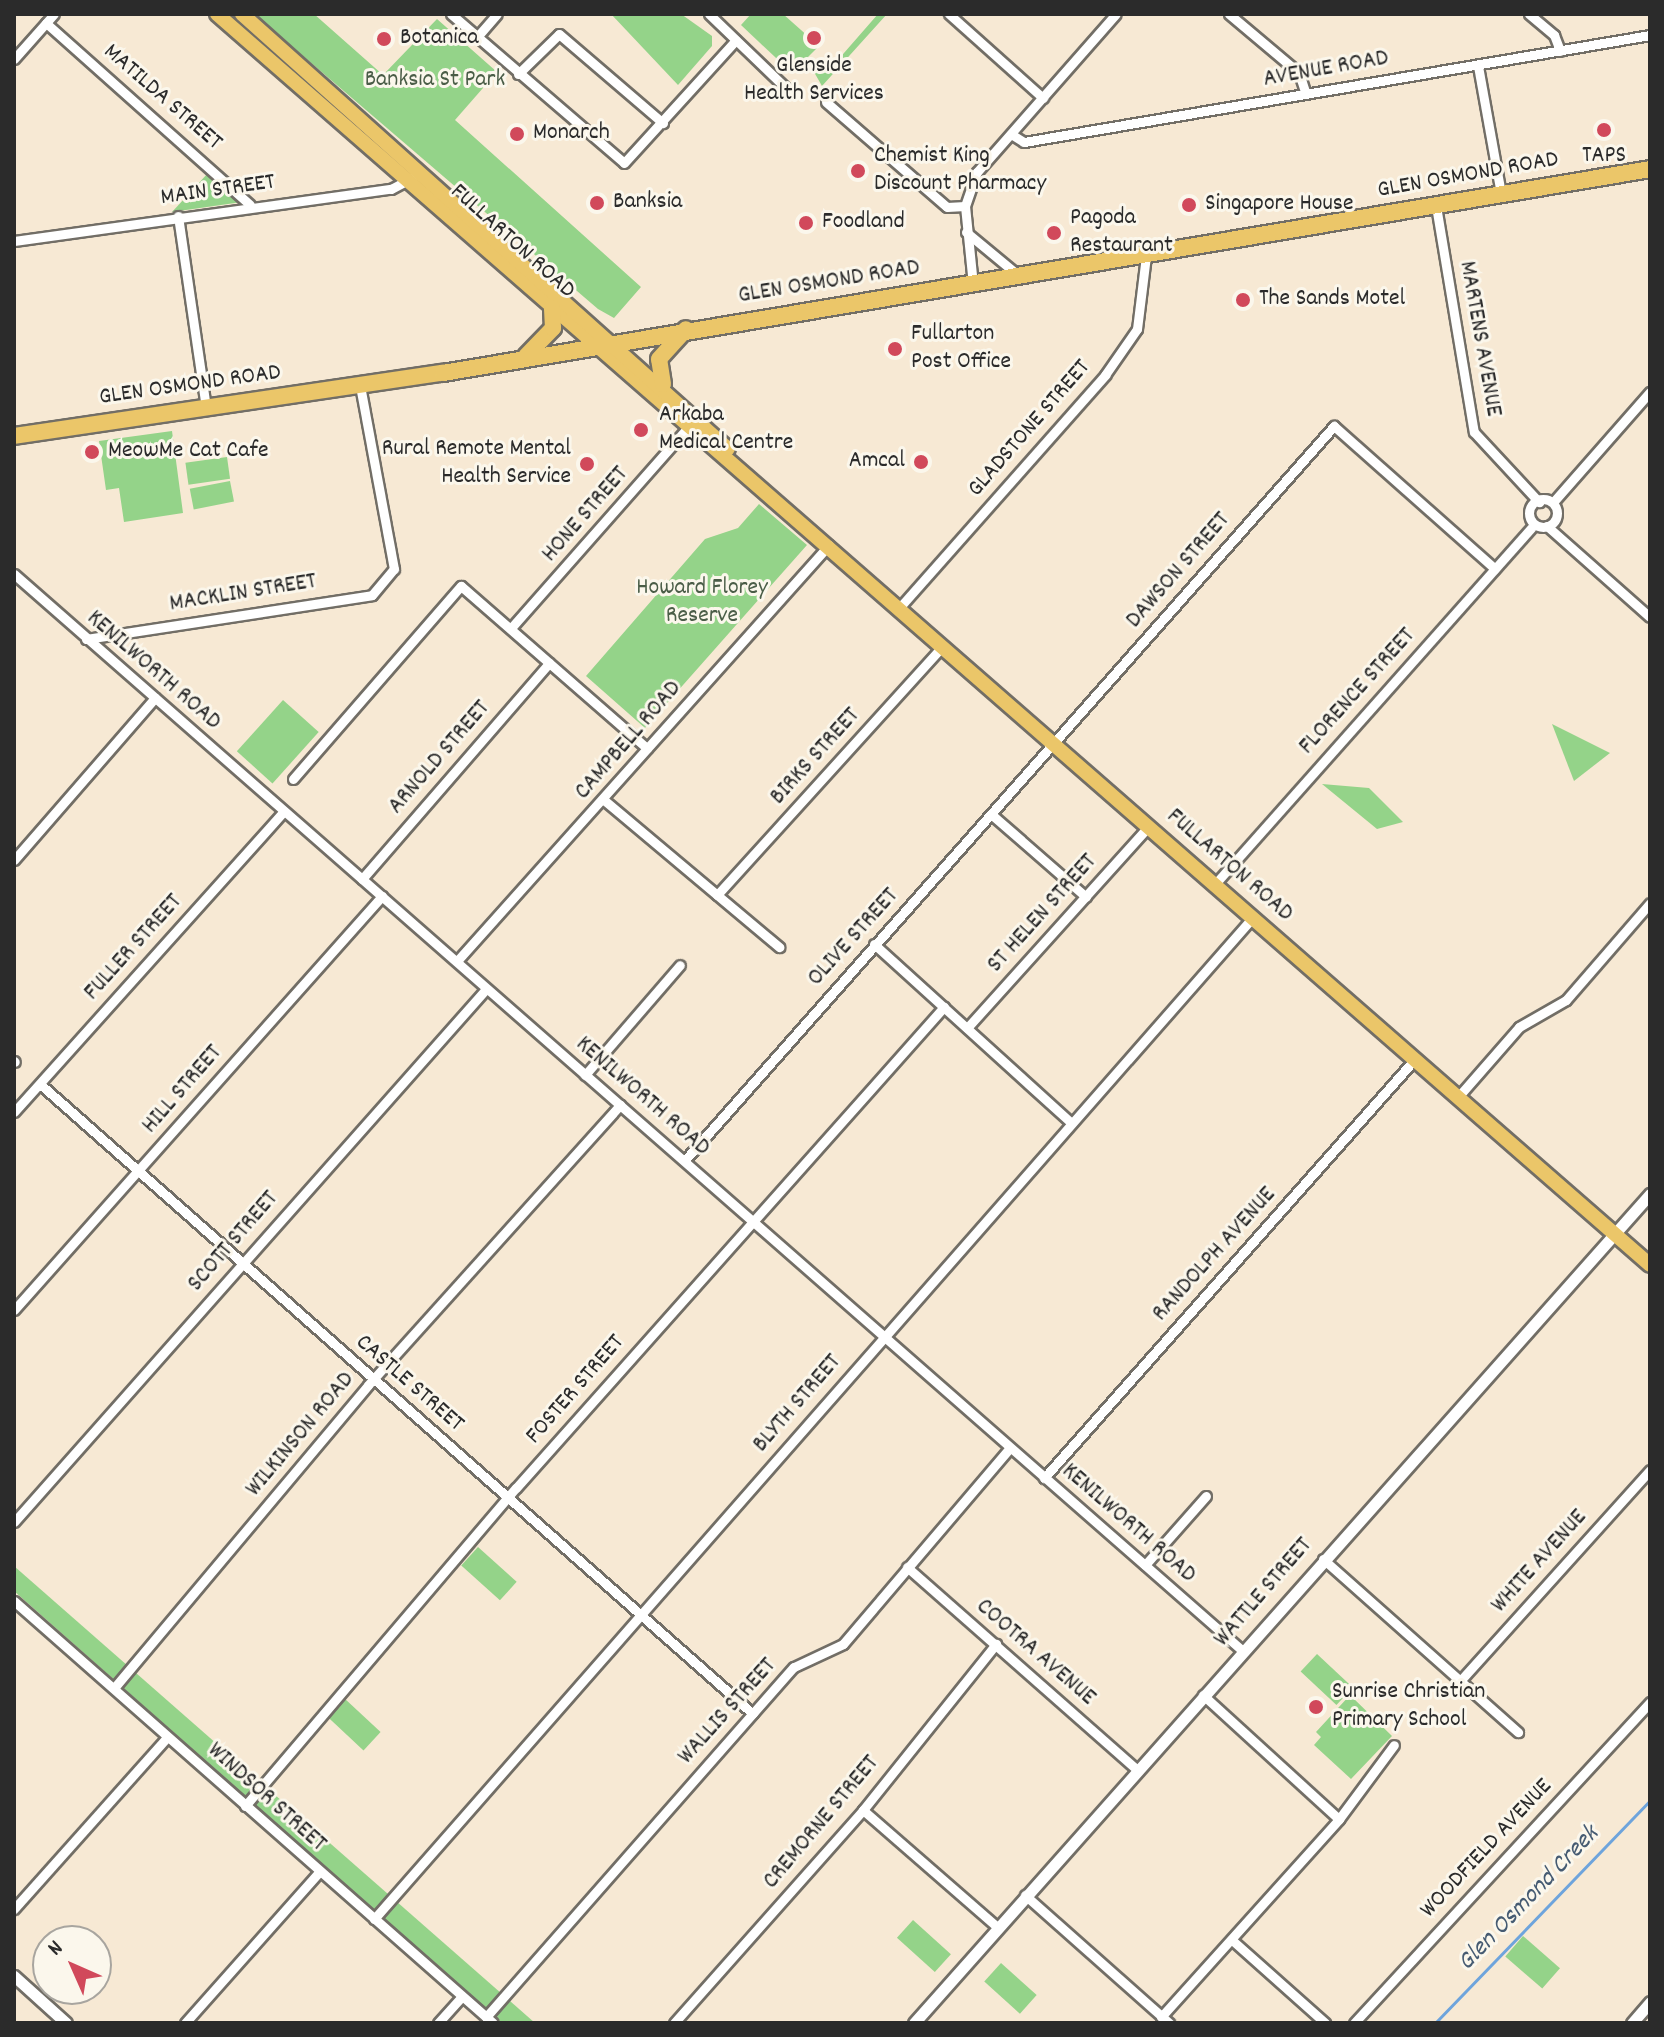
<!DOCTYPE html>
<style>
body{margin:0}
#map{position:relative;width:1664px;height:2037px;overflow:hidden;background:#f7e9d4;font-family:Dekko,sans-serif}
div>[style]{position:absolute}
.green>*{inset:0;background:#94d389;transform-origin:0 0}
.stream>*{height:3px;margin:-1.5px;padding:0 1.5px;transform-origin:1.5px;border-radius:1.5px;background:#6ea4dc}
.roads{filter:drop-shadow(2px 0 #726e66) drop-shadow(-2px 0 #726e66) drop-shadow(0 2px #726e66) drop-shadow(0 -2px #726e66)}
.minor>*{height:9px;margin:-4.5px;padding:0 4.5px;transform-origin:4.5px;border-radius:4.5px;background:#fff}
.minor>.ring{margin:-4.5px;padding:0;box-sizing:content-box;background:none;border:9px solid #fff;border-radius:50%}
.tertiary>*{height:11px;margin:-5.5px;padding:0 5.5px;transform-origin:5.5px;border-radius:5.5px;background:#fff}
.primary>*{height:14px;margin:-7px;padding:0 7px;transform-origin:7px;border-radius:7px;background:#ebc669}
.trunk>*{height:16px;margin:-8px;padding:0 8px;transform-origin:8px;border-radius:8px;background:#ebc669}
.dots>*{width:22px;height:22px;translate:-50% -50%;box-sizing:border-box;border:4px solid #fbf7ec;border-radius:50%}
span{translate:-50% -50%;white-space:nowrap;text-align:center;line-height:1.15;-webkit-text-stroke:6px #fbf7ec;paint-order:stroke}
.poi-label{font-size:24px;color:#2b2b2b}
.left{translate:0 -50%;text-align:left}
.right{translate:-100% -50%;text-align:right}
.street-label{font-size:24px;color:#2b2b2b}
.park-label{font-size:24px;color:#4a5d47}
.water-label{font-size:26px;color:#465b72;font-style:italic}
.frame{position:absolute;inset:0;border:16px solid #2b2b2b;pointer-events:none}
.north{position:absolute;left:32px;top:1925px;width:80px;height:80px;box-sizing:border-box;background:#fbf7ec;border:2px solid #a8a59f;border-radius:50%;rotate:315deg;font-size:22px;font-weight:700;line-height:32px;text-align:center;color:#2b2b2b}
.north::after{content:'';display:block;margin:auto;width:28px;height:36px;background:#d1495b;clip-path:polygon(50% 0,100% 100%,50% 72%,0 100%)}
</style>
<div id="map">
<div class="green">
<div style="clip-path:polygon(254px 14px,314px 14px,383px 75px,437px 19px,497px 72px,455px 120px,641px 287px,614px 318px,598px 309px)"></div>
<div style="clip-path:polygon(611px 14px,681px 14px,712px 36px,712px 46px,678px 85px)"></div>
<div style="clip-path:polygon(751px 14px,783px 14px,819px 46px,792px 73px,741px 25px)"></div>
<div style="clip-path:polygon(878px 14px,887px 14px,822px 86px,814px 72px,837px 61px)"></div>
<div style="clip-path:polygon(208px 173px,242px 202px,172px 212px)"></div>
<div style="clip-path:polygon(172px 431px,183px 513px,124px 522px,119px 488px,106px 490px,99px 441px)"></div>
<div style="left:227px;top:457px;width:22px;height:42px;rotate:82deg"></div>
<div style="left:230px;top:481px;width:21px;height:41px;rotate:79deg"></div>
<div style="clip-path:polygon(759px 504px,807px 545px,645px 728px,586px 676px,705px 539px,738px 528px)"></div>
<div style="left:283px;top:700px;width:48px;height:69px;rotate:42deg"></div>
<div style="clip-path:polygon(1552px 724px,1610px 753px,1574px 781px)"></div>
<div style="clip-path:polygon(1322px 784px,1369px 788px,1403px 822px,1377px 829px)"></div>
<div style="left:478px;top:1547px;width:52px;height:25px;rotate:42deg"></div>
<div style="clip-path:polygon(14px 1566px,535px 2023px,502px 2023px,458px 1985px,14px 1591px)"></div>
<div style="left:1317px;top:1654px;width:49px;height:24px;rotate:43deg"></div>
<div style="clip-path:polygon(1350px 1695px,1392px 1736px,1351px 1779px,1314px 1745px,1321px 1737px,1316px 1732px)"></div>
<div style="left:344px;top:1698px;width:50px;height:25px;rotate:43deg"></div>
<div style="left:913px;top:1920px;width:51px;height:24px;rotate:42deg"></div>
<div style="left:1523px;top:1936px;width:49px;height:27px;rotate:41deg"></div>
<div style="left:1001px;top:1963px;width:48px;height:25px;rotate:42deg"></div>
</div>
<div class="stream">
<div style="left:1435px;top:2023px;width:310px;rotate:-46deg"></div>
</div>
<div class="roads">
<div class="minor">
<div style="left:451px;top:14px;width:228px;rotate:40.7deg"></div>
<div style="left:624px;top:163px;width:166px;rotate:-47.7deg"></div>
<div style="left:709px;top:14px;width:111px;rotate:43.9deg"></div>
<div style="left:949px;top:14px;width:126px;rotate:41.8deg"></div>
<div style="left:1229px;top:14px;width:92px;rotate:40.1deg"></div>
<div style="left:1299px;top:73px;width:22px;rotate:72deg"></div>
<div style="left:1529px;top:14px;width:33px;rotate:40deg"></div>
<div style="left:1554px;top:35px;width:17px;rotate:69deg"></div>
<div style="left:46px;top:23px;width:273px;rotate:41.7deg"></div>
<div style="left:477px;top:37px;width:30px;rotate:-49deg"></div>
<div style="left:14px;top:59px;width:60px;rotate:-48.4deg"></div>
<div style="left:1478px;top:66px;width:130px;rotate:79.8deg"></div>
<div style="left:518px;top:74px;width:57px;rotate:-44.3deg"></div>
<div style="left:559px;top:34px;width:137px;rotate:40.6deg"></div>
<div style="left:826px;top:102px;width:160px;rotate:41deg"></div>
<div style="left:947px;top:207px;width:18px;rotate:-3deg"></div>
<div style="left:965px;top:206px;width:36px;rotate:-71deg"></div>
<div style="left:977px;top:172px;width:210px;rotate:-48.7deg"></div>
<div style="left:1011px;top:134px;width:15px;rotate:32deg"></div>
<div style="left:1024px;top:142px;width:635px;rotate:-9.7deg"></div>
<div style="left:965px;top:206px;width:79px;rotate:84.2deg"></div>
<div style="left:1436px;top:206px;width:229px;rotate:80.5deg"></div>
<div style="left:1474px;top:432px;width:96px;rotate:47.1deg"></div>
<div style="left:178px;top:216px;width:193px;rotate:81.7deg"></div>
<div style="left:966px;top:232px;width:67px;rotate:39.6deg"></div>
<div style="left:14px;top:241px;width:381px;rotate:-7.9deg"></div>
<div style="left:391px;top:189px;width:24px;rotate:-28deg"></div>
<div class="ring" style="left:1529px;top:499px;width:19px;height:19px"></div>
<div style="left:1555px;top:500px;width:144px;rotate:-48.7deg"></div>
<div style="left:1547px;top:526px;width:137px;rotate:41.5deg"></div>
<div style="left:14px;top:574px;width:1633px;rotate:41.23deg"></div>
<div style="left:900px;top:607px;width:310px;rotate:-48.5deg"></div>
<div style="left:1105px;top:375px;width:56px;rotate:-55.2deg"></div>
<div style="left:1137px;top:329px;width:74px;rotate:-83deg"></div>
<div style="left:511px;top:628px;width:269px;rotate:-48.6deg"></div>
<div style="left:86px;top:639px;width:289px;rotate:-8.7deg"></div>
<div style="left:372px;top:595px;width:34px;rotate:-50deg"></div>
<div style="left:394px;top:569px;width:186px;rotate:-100.5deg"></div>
<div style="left:293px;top:779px;width:256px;rotate:-49deg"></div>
<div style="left:461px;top:586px;width:247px;rotate:41.1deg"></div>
<div style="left:604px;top:800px;width:229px;rotate:40deg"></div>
<div style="left:991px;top:814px;width:126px;rotate:41.1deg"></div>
<div style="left:14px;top:860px;width:215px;rotate:-49deg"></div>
<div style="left:362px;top:879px;width:286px;rotate:-49.1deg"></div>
<div style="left:1215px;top:884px;width:476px;rotate:-48.4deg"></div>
<div style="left:717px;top:895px;width:336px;rotate:-47.8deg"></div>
<div style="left:874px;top:944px;width:265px;rotate:42.2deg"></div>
<div style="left:457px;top:961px;width:558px;rotate:-48.2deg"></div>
<div style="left:967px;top:1028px;width:272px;rotate:-48deg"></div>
<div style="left:14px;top:1061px;width:1px;rotate:45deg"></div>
<div style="left:585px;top:1075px;width:145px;rotate:-49.2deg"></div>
<div style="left:40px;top:1084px;width:951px;rotate:41.46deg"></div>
<div style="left:1458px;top:1097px;width:93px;rotate:-48.9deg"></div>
<div style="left:1519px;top:1027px;width:54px;rotate:-29.9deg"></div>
<div style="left:1566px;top:1000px;width:128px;rotate:-49.1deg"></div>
<div style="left:14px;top:1112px;width:404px;rotate:-48.1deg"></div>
<div style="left:685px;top:1160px;width:980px;rotate:-48.52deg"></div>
<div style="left:1334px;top:426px;width:215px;rotate:41.6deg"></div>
<div style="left:14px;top:1310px;width:554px;rotate:-48.37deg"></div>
<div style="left:1044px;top:1478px;width:560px;rotate:-48.48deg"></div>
<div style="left:14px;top:1522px;width:712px;rotate:-48.47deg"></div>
<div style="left:1323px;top:1559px;width:261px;rotate:41.6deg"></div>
<div style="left:1145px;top:1565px;width:92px;rotate:-48.5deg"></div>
<div style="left:907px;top:1567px;width:305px;rotate:41.4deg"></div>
<div style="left:14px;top:1601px;width:638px;rotate:41.38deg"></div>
<div style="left:1460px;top:1681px;width:284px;rotate:-48deg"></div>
<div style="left:114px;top:1688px;width:395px;rotate:-50deg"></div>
<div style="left:368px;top:1385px;width:377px;rotate:-48deg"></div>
<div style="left:1203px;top:1695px;width:184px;rotate:42.4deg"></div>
<div style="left:245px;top:1806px;width:418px;rotate:-49.6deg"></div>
<div style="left:516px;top:1488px;width:644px;rotate:-48.34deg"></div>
<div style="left:863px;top:1810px;width:178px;rotate:41.1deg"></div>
<div style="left:1025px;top:1895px;width:193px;rotate:41.6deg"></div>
<div style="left:14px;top:1909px;width:230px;rotate:-48.3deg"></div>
<div style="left:374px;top:1919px;width:1333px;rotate:-48.74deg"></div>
<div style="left:1232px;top:1940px;width:125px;rotate:41.7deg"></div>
<div style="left:486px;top:2017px;width:466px;rotate:-48.7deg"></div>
<div style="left:794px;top:1667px;width:54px;rotate:-25.1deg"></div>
<div style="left:843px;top:1644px;width:257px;rotate:-49.6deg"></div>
<div style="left:1161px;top:2017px;width:266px;rotate:-48deg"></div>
<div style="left:1339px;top:1819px;width:92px;rotate:-53.4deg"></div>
<div style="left:185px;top:2023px;width:202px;rotate:-48.4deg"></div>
<div style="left:438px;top:2023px;width:36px;rotate:-48deg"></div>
<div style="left:674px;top:2023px;width:285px;rotate:-48.4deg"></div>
<div style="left:863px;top:1810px;width:213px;rotate:-51.3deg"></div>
<div style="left:1354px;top:2023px;width:437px;rotate:-47.3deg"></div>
</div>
<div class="tertiary">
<div style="left:14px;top:1976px;width:70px;rotate:42.1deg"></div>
<div style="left:914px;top:2023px;width:1109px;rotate:-48.4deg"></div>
<div style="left:1632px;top:2023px;width:28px;rotate:-49deg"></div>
</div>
<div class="primary">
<div style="left:217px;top:14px;width:1902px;rotate:41.12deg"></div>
<div style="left:242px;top:14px;width:652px;rotate:41.83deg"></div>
</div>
<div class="trunk">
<div style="left:526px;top:356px;width:39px;rotate:-46deg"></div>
<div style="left:553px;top:328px;width:20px;rotate:-93deg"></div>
<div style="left:663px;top:384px;width:25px;rotate:-99deg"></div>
<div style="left:659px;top:359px;width:40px;rotate:-48deg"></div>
<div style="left:14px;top:436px;width:434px;rotate:-8.4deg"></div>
<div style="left:443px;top:373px;width:1224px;rotate:-9.59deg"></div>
</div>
</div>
<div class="dots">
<div style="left:814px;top:38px;background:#d1495b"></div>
<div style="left:384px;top:39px;background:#d1495b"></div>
<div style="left:1604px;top:130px;background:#d1495b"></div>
<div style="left:517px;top:134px;background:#d1495b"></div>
<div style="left:858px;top:171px;background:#d1495b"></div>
<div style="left:597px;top:203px;background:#d1495b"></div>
<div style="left:1189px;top:205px;background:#d1495b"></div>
<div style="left:806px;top:223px;background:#d1495b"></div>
<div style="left:1054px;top:233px;background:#d1495b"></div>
<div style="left:1243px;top:300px;background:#d1495b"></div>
<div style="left:895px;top:349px;background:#d1495b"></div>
<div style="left:641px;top:430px;background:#d1495b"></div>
<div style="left:92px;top:452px;background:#d1495b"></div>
<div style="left:921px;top:462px;background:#d1495b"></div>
<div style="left:587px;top:464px;background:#d1495b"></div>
<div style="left:1316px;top:1707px;background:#d1495b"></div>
</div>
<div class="poi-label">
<span class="left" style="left:400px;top:39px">Botanica</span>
<span style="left:814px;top:81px">Glenside<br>Health Services</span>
<span class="left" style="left:533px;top:134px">Monarch</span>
<span class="left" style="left:874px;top:171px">Chemist King<br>Discount Pharmacy</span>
<span style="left:1604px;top:157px">TAPS</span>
<span class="left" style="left:613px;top:203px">Banksia</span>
<span class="left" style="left:1205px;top:205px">Singapore House</span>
<span class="left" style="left:1070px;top:233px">Pagoda<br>Restaurant</span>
<span class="left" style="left:822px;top:223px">Foodland</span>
<span class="left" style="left:1259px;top:300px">The Sands Motel</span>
<span class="left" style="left:911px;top:349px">Fullarton<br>Post Office</span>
<span class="left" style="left:659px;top:430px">Arkaba<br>Medical Centre</span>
<span class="right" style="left:571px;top:464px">Rural Remote Mental<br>Health Service</span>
<span class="left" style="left:108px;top:452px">MeowMe Cat Cafe</span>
<span class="right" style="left:905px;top:462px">Amcal</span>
<span class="left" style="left:1332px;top:1707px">Sunrise Christian<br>Primary School</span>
</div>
<div class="street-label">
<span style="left:1326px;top:70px;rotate:-10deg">AVENUE ROAD</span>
<span style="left:162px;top:98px;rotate:41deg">MATILDA STREET</span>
<span style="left:1468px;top:176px;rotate:-10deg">GLEN OSMOND ROAD</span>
<span style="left:218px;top:191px;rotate:-8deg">MAIN STREET</span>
<span style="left:512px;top:242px;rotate:42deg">FULLARTON ROAD</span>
<span style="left:829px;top:283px;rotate:-9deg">GLEN OSMOND ROAD</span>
<span style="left:1479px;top:339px;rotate:80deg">MARTENS AVENUE</span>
<span style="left:190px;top:386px;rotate:-8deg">GLEN OSMOND ROAD</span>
<span style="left:1030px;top:429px;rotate:-49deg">GLADSTONE STREET</span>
<span style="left:586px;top:515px;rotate:-49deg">HONE STREET</span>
<span style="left:1179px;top:571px;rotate:-49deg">DAWSON STREET</span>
<span style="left:243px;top:594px;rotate:-9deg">MACKLIN STREET</span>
<span style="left:153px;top:671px;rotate:41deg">KENILWORTH ROAD</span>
<span style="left:1358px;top:692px;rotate:-48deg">FLORENCE STREET</span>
<span style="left:629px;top:741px;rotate:-49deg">CAMPBELL ROAD</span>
<span style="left:816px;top:757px;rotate:-48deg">BIRKS STREET</span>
<span style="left:440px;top:758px;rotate:-49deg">ARNOLD STREET</span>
<span style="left:1229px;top:866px;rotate:41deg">FULLARTON ROAD</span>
<span style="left:1043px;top:914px;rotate:-48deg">ST HELEN STREET</span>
<span style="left:854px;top:938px;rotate:-48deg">OLIVE STREET</span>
<span style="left:134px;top:948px;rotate:-48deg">FULLER STREET</span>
<span style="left:183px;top:1090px;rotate:-49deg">HILL STREET</span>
<span style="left:642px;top:1097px;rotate:41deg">KENILWORTH ROAD</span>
<span style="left:234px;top:1242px;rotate:-49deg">SCOTT STREET</span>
<span style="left:1215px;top:1255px;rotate:-48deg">RANDOLPH AVENUE</span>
<span style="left:409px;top:1384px;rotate:41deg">CASTLE STREET</span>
<span style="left:576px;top:1390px;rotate:-49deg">FOSTER STREET</span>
<span style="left:798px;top:1404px;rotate:-49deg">BLYTH STREET</span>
<span style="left:301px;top:1435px;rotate:-50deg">WILKINSON ROAD</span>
<span style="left:1128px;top:1524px;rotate:41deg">KENILWORTH ROAD</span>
<span style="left:1540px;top:1562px;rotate:-48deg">WHITE AVENUE</span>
<span style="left:1264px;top:1593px;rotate:-49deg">WATTLE STREET</span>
<span style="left:1035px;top:1653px;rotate:41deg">COOTRA AVENUE</span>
<span style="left:728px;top:1712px;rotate:-48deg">WALLIS STREET</span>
<span style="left:266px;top:1798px;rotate:42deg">WINDSOR STREET</span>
<span style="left:822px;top:1823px;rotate:-50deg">CREMORNE STREET</span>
<span style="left:1487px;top:1849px;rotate:-47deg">WOODFIELD AVENUE</span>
</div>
<div class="park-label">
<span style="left:435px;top:81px">Banksia St Park</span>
<span style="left:702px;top:603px">Howard Florey<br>Reserve</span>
</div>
<div class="water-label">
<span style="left:1529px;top:1899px;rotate:-46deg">Glen Osmond Creek</span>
</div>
<div class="frame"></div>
<div class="north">N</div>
</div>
